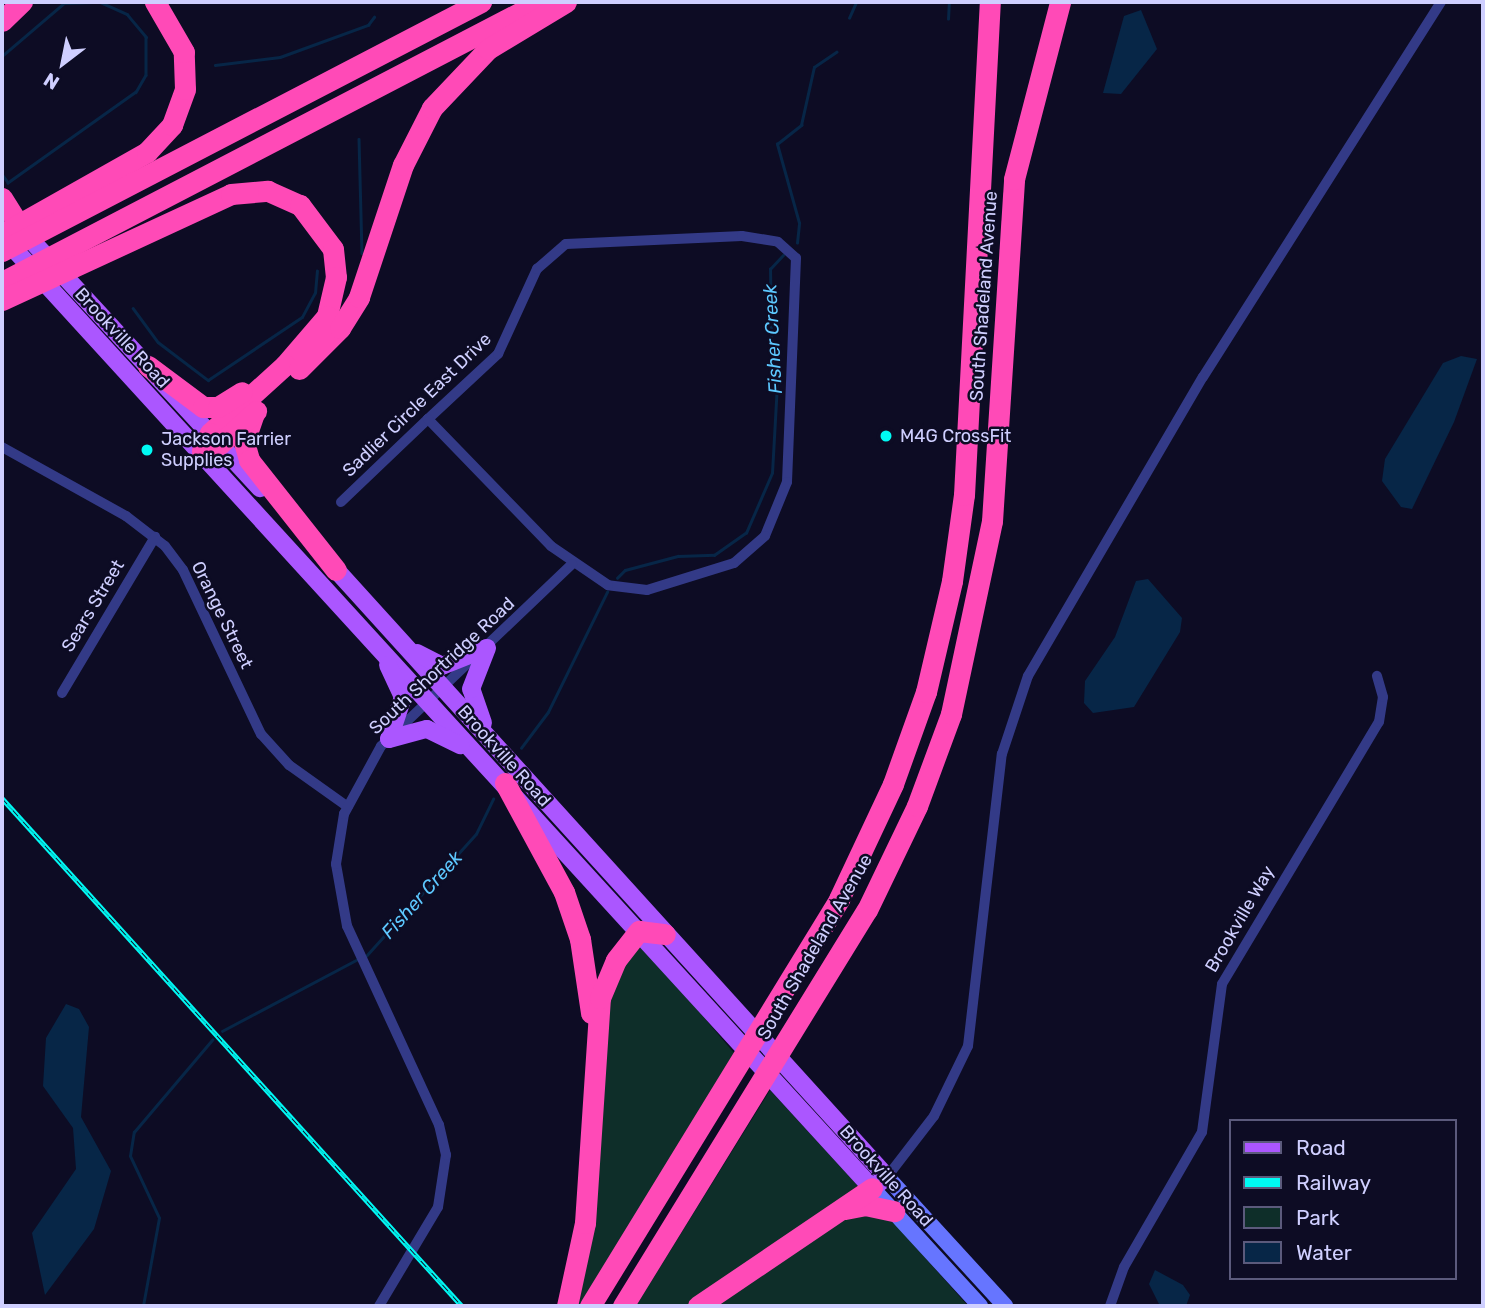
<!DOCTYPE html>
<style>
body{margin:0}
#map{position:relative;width:1485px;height:1308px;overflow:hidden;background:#0d0c24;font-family:Rubik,sans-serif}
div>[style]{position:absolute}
.green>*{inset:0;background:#0e2e29}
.water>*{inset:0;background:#072647}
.stream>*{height:2.5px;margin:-1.25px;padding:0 1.25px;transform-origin:1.25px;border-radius:1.25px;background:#072647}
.street>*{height:10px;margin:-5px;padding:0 5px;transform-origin:5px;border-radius:5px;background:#333a87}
.secondary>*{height:16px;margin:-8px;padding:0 8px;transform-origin:8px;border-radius:8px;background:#6675ff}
.primary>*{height:18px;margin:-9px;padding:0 9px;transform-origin:9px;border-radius:9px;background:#ab56ff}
.highway>*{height:21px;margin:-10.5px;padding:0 10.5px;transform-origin:10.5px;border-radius:10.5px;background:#ff4ab7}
.rail>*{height:5px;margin-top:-2.5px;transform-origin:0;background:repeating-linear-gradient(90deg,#0d0c24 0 8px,#00faf4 0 16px);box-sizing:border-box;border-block:2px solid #00faf4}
.dots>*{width:19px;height:19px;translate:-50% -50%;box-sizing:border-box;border:4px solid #0d0c24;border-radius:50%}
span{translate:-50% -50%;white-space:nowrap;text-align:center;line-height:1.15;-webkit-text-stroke:5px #0d0c24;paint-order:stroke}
.street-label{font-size:18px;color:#cfcfff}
.poi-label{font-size:18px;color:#cfcfff}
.left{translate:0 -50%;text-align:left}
.water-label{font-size:19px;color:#5dc8ff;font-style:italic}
.frame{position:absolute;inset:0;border:4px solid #cfcfff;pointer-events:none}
.legend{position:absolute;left:1229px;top:1119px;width:228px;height:161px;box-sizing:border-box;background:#0d0c24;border:2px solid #5b5a7c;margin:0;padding:9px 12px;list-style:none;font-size:21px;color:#cfcfff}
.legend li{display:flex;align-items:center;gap:14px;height:35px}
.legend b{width:35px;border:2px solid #5b5a7c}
.north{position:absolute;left:28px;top:28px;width:70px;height:70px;-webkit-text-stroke:5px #0d0c24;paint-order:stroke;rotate:212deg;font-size:19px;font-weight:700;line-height:28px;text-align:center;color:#cfcfff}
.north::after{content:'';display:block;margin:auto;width:24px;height:32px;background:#cfcfff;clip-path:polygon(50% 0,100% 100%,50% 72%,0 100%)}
</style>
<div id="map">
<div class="green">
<div style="clip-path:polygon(642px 944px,734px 1053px,582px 1306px,573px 1306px,603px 1025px,614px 980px)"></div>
<div style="clip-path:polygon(770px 1090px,859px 1187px,692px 1306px,636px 1306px)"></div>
<div style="clip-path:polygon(854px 1214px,884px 1216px,897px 1226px,968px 1306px,709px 1306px)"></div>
</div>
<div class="water">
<div style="clip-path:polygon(1141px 10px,1157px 49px,1121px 94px,1103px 93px,1124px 16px)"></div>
<div style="clip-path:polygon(1461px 356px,1477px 359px,1454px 422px,1412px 509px,1401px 507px,1382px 481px,1385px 459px,1443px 363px)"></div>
<div style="clip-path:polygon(1148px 579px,1182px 618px,1180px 632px,1134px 707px,1093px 713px,1084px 703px,1085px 681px,1115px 637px,1136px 581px)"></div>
<div style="clip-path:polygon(66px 1004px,79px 1009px,89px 1027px,81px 1117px,111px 1171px,94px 1229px,45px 1295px,32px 1233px,76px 1169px,73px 1128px,43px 1086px,46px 1038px)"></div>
<div style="clip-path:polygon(1155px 1270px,1183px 1285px,1190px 1295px,1186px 1306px,1160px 1306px,1149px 1284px)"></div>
</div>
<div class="stream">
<div style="left:849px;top:18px;width:17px;rotate:-66deg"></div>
<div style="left:948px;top:19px;width:17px;rotate:-87deg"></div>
<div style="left:2px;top:56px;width:82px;rotate:-40.5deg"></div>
<div style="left:64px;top:3px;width:36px;rotate:-2deg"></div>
<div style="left:100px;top:2px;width:30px;rotate:24deg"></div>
<div style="left:127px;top:14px;width:30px;rotate:50deg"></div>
<div style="left:146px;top:37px;width:38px;rotate:90deg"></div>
<div style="left:146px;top:75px;width:20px;rotate:120deg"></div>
<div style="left:136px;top:92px;width:157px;rotate:144.6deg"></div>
<div style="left:8px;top:183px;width:10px;rotate:-127deg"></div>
<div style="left:215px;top:65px;width:65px;rotate:-7deg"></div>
<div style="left:280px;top:57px;width:94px;rotate:-20deg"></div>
<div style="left:368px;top:25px;width:10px;rotate:-53deg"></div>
<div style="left:359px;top:139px;width:114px;rotate:88.5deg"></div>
<div style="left:797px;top:243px;width:20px;rotate:-84deg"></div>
<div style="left:799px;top:223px;width:82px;rotate:-105.6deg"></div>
<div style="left:777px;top:144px;width:31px;rotate:-38deg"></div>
<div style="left:801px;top:125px;width:59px;rotate:-77.4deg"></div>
<div style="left:814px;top:67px;width:27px;rotate:-34deg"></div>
<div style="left:133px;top:308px;width:42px;rotate:53.7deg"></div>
<div style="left:158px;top:342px;width:63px;rotate:37.2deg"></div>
<div style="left:208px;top:380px;width:113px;rotate:-33.8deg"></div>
<div style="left:302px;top:317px;width:27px;rotate:-62deg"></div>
<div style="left:315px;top:293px;width:22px;rotate:-85deg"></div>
<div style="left:617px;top:578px;width:11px;rotate:-45deg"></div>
<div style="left:625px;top:570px;width:55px;rotate:-14.8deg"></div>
<div style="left:678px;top:556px;width:36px;rotate:-2deg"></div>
<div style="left:714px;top:555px;width:39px;rotate:-35deg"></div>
<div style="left:746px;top:533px;width:65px;rotate:-66.6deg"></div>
<div style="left:772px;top:473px;width:107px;rotate:-86.8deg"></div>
<div style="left:778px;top:366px;width:29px;rotate:-104deg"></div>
<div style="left:771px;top:338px;width:69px;rotate:-90.8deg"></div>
<div style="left:770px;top:269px;width:19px;rotate:-47deg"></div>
<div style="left:521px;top:748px;width:45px;rotate:-53.1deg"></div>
<div style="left:548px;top:712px;width:134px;rotate:-63.8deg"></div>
<div style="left:366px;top:956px;width:164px;rotate:-48deg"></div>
<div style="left:476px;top:834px;width:39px;rotate:-64deg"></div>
<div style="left:222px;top:1031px;width:156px;rotate:-27.9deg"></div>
<div style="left:143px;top:1306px;width:89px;rotate:-79.7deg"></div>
<div style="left:159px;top:1218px;width:68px;rotate:-115.1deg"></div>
<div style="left:130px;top:1156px;width:24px;rotate:-81deg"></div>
<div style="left:134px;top:1132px;width:121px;rotate:-49.7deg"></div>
</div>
<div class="street">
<div style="left:2px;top:447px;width:142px;rotate:29.1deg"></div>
<div style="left:126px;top:516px;width:49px;rotate:37.6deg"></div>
<div style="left:165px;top:546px;width:30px;rotate:53deg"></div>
<div style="left:183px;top:570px;width:182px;rotate:64.6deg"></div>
<div style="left:261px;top:734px;width:42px;rotate:47.9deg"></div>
<div style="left:289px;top:765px;width:72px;rotate:35.4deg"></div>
<div style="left:341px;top:502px;width:120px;rotate:-43.7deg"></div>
<div style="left:428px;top:419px;width:96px;rotate:-42.9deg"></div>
<div style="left:498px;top:354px;width:94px;rotate:-65.4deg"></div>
<div style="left:537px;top:269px;width:38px;rotate:-41deg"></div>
<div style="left:566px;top:244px;width:176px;rotate:-2.6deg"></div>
<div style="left:742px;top:236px;width:36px;rotate:9deg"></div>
<div style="left:778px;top:242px;width:24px;rotate:42deg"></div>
<div style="left:796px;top:258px;width:224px;rotate:92.3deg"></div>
<div style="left:787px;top:482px;width:58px;rotate:112.2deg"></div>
<div style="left:765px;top:536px;width:41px;rotate:138.9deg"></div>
<div style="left:734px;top:563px;width:91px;rotate:162.8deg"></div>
<div style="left:647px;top:590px;width:39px;rotate:-173deg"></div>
<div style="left:608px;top:585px;width:69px;rotate:-145.6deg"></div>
<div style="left:551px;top:546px;width:177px;rotate:-134.1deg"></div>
<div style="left:62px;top:693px;width:182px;rotate:-59.2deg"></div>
<div style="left:887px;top:1177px;width:77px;rotate:-52.4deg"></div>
<div style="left:934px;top:1116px;width:78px;rotate:-64.1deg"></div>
<div style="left:968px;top:1046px;width:294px;rotate:-83.4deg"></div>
<div style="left:1002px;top:754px;width:82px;rotate:-71.6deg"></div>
<div style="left:1028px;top:676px;width:346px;rotate:-59.7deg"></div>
<div style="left:1203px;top:377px;width:444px;rotate:-57.6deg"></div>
<div style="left:379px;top:1306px;width:115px;rotate:-59.2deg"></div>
<div style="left:438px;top:1207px;width:53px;rotate:-81.3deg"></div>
<div style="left:446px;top:1155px;width:31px;rotate:-103deg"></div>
<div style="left:439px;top:1125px;width:219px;rotate:-114.8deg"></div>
<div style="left:347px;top:926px;width:63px;rotate:-100.1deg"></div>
<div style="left:336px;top:864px;width:51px;rotate:-80.9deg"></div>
<div style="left:344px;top:814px;width:77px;rotate:-61.4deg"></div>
<div style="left:381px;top:746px;width:264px;rotate:-43.6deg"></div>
<div style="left:1110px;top:1306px;width:41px;rotate:-70.3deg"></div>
<div style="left:1124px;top:1267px;width:156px;rotate:-60deg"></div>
<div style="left:1202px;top:1132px;width:149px;rotate:-82.3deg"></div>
<div style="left:1222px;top:984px;width:305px;rotate:-59.1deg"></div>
<div style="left:1379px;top:722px;width:25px;rotate:-81deg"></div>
<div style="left:1383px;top:697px;width:22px;rotate:-106deg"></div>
</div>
<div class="secondary">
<div style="left:887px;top:1177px;width:175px;rotate:47.5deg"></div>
<div style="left:872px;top:1188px;width:160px;rotate:47.5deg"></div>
</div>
<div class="primary">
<div style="left:20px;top:228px;width:354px;rotate:47.3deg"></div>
<div style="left:4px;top:238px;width:1287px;rotate:47.58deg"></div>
<div style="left:872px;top:1188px;width:19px;rotate:-36deg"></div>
<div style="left:887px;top:1177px;width:830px;rotate:-132.22deg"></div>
<div style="left:417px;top:653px;width:28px;rotate:27deg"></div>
<div style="left:442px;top:666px;width:48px;rotate:-21.8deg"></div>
<div style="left:388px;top:665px;width:35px;rotate:65deg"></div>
<div style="left:403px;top:697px;width:44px;rotate:108.4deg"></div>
<div style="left:483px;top:723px;width:36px;rotate:-109deg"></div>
<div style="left:471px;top:689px;width:44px;rotate:-68.7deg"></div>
<div style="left:389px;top:739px;width:39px;rotate:-15deg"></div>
<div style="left:427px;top:729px;width:37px;rotate:26deg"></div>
</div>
<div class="highway">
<div style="left:2px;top:21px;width:28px;rotate:-44deg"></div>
<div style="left:2px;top:198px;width:36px;rotate:58deg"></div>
<div style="left:2px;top:234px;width:167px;rotate:-29.5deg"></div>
<div style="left:147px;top:152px;width:37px;rotate:-47deg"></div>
<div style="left:172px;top:125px;width:38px;rotate:-70deg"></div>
<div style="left:185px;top:89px;width:37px;rotate:-92deg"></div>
<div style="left:184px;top:52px;width:58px;rotate:-120.1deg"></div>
<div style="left:2px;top:251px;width:540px;rotate:-27.47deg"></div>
<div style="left:2px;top:282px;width:607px;rotate:-27.49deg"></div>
<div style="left:2px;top:300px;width:252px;rotate:-24.8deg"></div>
<div style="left:231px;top:194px;width:37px;rotate:-5deg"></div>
<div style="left:268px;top:191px;width:35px;rotate:24deg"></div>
<div style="left:300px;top:205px;width:55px;rotate:53.1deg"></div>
<div style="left:333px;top:249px;width:28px;rotate:84deg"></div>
<div style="left:336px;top:277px;width:40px;rotate:103deg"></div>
<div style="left:327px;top:316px;width:65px;rotate:130.6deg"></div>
<div style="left:285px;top:365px;width:101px;rotate:137.8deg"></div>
<div style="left:210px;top:433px;width:20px;rotate:114deg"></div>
<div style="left:148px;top:366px;width:69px;rotate:36.7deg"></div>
<div style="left:203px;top:407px;width:15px"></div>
<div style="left:218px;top:407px;width:28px;rotate:-32deg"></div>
<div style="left:299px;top:369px;width:58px;rotate:-45deg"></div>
<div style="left:340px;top:328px;width:36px;rotate:-58deg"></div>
<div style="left:359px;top:297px;width:139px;rotate:-71.6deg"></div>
<div style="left:403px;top:165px;width:64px;rotate:-63deg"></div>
<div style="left:432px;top:108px;width:81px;rotate:-46.5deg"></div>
<div style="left:488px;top:49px;width:91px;rotate:-31.1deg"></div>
<div style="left:253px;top:416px;width:28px;rotate:109deg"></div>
<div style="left:244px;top:442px;width:19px;rotate:74deg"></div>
<div style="left:249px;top:460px;width:140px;rotate:51.7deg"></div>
<div style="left:202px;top:451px;width:19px;rotate:-21deg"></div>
<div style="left:220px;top:444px;width:49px;rotate:-42.5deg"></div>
<div style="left:505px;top:783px;width:124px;rotate:61.6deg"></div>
<div style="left:564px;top:892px;width:50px;rotate:71.2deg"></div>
<div style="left:580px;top:939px;width:75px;rotate:81.5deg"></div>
<div style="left:845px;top:1209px;width:20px;rotate:-11deg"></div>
<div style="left:865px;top:1205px;width:30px;rotate:12deg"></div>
<div style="left:567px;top:1306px;width:85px;rotate:-77.8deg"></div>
<div style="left:585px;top:1223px;width:225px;rotate:-86.2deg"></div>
<div style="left:600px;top:998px;width:41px;rotate:-67.2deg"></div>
<div style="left:616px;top:960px;width:37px;rotate:-52deg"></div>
<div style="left:639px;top:931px;width:26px;rotate:7deg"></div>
<div style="left:590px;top:1306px;width:477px;rotate:-58.5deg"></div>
<div style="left:839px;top:899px;width:127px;rotate:-64.8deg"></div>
<div style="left:893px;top:784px;width:98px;rotate:-70.3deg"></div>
<div style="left:926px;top:692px;width:114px;rotate:-76.8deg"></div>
<div style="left:952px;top:581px;width:87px;rotate:-82.1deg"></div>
<div style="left:964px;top:495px;width:494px;rotate:-87deg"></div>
<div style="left:623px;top:1306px;width:465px;rotate:-58.4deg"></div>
<div style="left:867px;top:910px;width:115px;rotate:-64.3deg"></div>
<div style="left:917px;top:806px;width:98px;rotate:-69.7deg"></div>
<div style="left:951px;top:714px;width:197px;rotate:-78deg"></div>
<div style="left:992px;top:521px;width:343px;rotate:-86.3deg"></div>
<div style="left:1014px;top:179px;width:183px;rotate:-75.4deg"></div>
<div style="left:698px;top:1306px;width:210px;rotate:-34.1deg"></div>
</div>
<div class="rail">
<div style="left:2px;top:798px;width:685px;rotate:47.84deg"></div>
</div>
<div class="dots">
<div style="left:886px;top:436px;background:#00faf4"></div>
<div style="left:147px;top:450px;background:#00faf4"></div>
</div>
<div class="street-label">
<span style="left:984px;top:296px;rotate:-86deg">South Shadeland Avenue</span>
<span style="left:122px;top:338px;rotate:47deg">Brookville Road</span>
<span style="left:417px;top:405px;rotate:-44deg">Sadlier Circle East Drive</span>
<span style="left:93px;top:606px;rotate:-59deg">Sears Street</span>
<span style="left:222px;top:615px;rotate:64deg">Orange Street</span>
<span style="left:442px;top:666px;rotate:-43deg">South Shortridge Road</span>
<span style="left:504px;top:756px;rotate:48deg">Brookville Road</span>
<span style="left:1240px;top:919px;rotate:-60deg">Brookville Way</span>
<span style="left:815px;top:947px;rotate:-60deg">South Shadeland Avenue</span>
<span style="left:886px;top:1176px;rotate:48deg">Brookville Road</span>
</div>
<div class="poi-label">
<span class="left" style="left:900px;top:436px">M4G CrossFit</span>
<span class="left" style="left:161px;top:450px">Jackson Farrier<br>Supplies</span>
</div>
<div class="water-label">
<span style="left:773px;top:339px;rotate:-93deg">Fisher Creek</span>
<span style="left:422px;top:895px;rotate:-48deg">Fisher Creek</span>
</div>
<div class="frame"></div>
<ul class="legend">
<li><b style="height:9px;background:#ab56ff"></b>Road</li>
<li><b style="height:9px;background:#00faf4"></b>Railway</li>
<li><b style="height:19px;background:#0e2e29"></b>Park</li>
<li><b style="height:19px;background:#072647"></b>Water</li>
</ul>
<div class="north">N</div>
</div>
